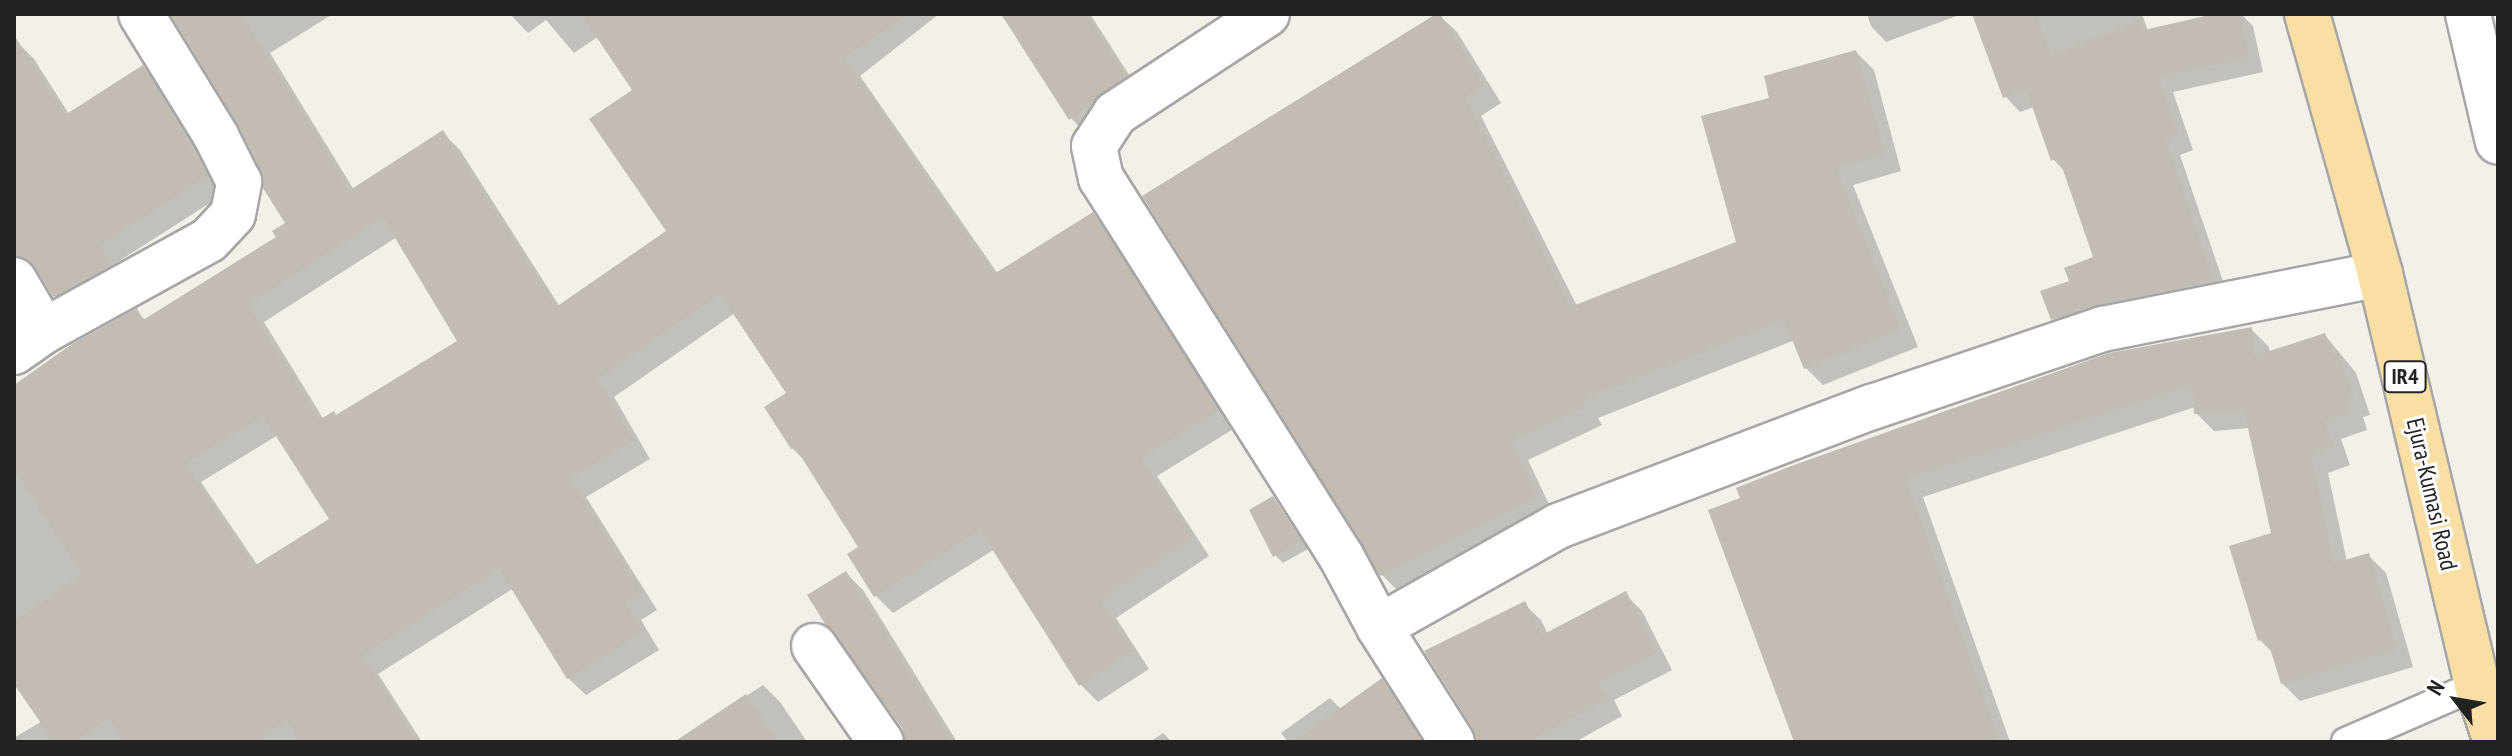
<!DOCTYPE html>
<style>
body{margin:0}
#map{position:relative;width:2512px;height:756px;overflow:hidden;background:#f2f0e9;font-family:"PT Sans Narrow",sans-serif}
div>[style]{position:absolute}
.shadow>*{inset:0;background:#0003}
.building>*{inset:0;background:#c2bcb5}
.roads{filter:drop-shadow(2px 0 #a6a6a6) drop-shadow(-2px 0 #a6a6a6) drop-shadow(0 2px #a6a6a6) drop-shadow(0 -2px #a6a6a6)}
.lane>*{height:28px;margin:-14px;padding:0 14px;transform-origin:14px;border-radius:14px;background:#fff}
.street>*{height:44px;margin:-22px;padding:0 22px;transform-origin:22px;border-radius:22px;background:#fff}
.primary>*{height:44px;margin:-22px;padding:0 22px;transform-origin:22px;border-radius:22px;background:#fadfa5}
span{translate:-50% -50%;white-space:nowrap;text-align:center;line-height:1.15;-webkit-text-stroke:6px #fff;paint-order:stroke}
.shield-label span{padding:2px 6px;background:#fff;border:2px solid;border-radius:6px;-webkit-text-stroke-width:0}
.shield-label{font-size:22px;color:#222;font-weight:700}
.street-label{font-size:24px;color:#222}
.frame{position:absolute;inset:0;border:16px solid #222;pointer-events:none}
.north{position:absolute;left:2416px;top:660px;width:80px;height:80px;-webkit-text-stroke:6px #fff;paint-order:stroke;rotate:301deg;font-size:22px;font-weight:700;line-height:32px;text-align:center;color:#222}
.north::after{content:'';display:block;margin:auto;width:28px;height:36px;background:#222;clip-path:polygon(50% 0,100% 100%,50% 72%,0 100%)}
</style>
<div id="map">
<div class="shadow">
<div style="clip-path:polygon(evenodd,173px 14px,333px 14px,270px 53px,354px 190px,442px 132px,460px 150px,560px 307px,669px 232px,635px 91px,599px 36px,574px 53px,546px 20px,528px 33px,510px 14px,939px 14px,860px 76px,998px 274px,1093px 215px,1110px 232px,1235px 428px,1157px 476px,1209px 556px,1116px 618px,1149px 669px,1098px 702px,1080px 684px,995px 549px,893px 613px,875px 595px,861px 548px,809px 465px,792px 448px,788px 394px,735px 313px,614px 397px,650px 459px,586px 497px,657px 610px,641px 620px,659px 650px,586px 695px,568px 678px,514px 588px,378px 674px,422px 742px,14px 742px,14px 738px,42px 721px,14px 681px,14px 387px,136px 311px,146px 321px,279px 237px,287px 224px,240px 124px,173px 14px,397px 237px,461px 341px,337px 417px,324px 420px,264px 322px,397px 237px,173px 14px,278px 435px,332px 519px,258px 566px,201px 482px,278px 435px)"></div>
<div style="clip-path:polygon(1003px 14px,1090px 14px,1142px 95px,1088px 136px,1071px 118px)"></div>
<div style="clip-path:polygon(1867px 14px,1962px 14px,1886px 42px,1871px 26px)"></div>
<div style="clip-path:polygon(1975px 14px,2142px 14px,2148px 31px,2223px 14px,2241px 14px,2253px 26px,2263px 72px,2173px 92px,2193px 150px,2180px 155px,2228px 296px,2068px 334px,2053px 319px,2071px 282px,2096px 258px,2066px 173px,2053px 159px,2034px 107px,2020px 112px,2005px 96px)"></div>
<div style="clip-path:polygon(1439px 15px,1457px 32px,1501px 103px,1481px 116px,1577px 306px,1738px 244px,1772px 99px,1856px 52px,1874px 70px,1901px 171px,1853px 185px,1918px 347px,1823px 385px,1806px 368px,1795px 340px,1598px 418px,1602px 425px,1528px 460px,1554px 515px,1399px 592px,1382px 575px)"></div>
<div style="clip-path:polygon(17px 42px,34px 59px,69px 114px,143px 67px,160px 84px,224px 194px,116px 263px,127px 283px,72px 313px,55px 296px,42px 274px,31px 272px,14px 280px)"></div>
<div style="clip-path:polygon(2251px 329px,2269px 347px,2270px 353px,2325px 335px,2356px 373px,2370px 415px,2363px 417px,2367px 430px,2341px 439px,2350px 465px,2328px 473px,2347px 562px,2368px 555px,2386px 573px,2413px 667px,2300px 701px,2282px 683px,2274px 654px,2260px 640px,2274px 535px,2250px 428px,2214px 431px,2196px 413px,2195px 407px,1923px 497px,2010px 742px,1796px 742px,1739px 490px,1945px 411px,2110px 355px)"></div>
<div style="clip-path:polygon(1273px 498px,1308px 549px,1283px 563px,1275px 555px)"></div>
<div style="clip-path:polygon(846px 573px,863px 590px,957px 742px,908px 742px)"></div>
<div style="clip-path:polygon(1625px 594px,1642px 611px,1672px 670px,1614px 700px,1622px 716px,1575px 742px,1477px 742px,1475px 728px,1524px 604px,1541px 620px,1548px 634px)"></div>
<div style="clip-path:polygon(1382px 681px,1402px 701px,1429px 742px,1288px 742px,1281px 733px,1330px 698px,1342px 710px)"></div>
<div style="clip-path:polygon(763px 685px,780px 702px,807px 742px,677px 742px)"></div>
<div style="clip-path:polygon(1163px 733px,1172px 742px,1150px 742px)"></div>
</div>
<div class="building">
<div style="clip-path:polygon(evenodd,170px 14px,241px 14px,350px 190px,443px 130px,556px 307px,666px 231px,589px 119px,632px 90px,581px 14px,910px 14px,844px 58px,994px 274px,1093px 212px,1219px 410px,1141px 458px,1193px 538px,1100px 600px,1133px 651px,1079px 686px,980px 530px,874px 597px,847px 554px,858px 547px,795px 447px,791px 449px,764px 407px,786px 393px,720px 294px,598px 379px,634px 441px,570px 479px,641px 592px,625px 602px,643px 632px,567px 679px,499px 569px,362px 656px,418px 742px,301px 742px,287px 720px,255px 742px,125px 742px,109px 718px,75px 742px,54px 742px,14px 684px,14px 621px,82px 574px,14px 469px,14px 385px,72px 344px,137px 308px,143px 320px,276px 237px,272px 231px,285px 223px,263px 188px,261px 171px,238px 125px,170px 14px,383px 218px,457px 341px,336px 415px,334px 411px,319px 420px,248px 304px,383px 218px,170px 14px,263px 416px,329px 519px,254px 566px,185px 464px,263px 416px)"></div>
<div style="clip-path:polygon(1001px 14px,1086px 14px,1126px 77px,1069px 120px)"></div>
<div style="clip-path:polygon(1436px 14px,1440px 14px,1484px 85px,1465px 97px,1570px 307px,1736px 242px,1701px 116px,1769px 98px,1764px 76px,1856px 50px,1885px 154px,1836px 167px,1901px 329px,1804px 369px,1784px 320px,1582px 400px,1585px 407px,1511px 441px,1538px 497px,1380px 576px,1142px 196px)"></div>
<div style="clip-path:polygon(1972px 14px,2036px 14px,2051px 56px,2140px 20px,2144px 30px,2214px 14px,2240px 14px,2249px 57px,2159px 77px,2179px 135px,2166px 140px,2214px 281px,2098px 305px,2051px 320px,2040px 291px,2069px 281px,2064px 268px,2093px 257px,2059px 158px,2051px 161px,2026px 89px,2003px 98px)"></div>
<div style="clip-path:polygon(14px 35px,65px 115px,143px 65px,208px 176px,100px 245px,112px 265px,53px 297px,35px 267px,14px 253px)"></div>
<div style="clip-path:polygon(2252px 327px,2254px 356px,2325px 333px,2333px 355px,2338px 353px,2354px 397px,2346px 399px,2350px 412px,2324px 421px,2334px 447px,2311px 455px,2334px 563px,2369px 553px,2397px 649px,2281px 684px,2267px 638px,2258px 641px,2229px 546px,2271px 533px,2244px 410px,2194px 414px,2192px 385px,1906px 479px,2000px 742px,1794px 742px,1708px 510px,1740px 498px,1736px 488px,1794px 465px,2109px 353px)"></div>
<div style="clip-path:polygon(1273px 496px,1302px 541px,1273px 557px,1249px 510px)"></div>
<div style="clip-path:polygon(846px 571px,953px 742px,906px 742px,902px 728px,825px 624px,807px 595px)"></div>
<div style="clip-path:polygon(1626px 591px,1657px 653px,1598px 683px,1607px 699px,1528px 742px,1477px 742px,1473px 729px,1424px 651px,1525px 601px,1542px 635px)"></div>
<div style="clip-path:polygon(1382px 678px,1422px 742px,1293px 742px)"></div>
<div style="clip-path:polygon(746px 694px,778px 742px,674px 742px)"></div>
</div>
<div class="roads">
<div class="lane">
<div style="left:2346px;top:742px;width:143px;rotate:-23.5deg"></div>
</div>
<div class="street">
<div style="left:1267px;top:14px;width:182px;rotate:146.7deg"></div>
<div style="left:1115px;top:114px;width:38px;rotate:123deg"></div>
<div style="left:1094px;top:146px;width:33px;rotate:78deg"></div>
<div style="left:1101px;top:178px;width:448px;rotate:57.6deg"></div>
<div style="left:1341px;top:556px;width:81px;rotate:61.8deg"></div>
<div style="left:1379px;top:627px;width:136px;rotate:57.6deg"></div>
<div style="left:2468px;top:14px;width:131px;rotate:76.8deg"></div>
<div style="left:14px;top:280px;width:59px;rotate:59.5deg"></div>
<div style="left:14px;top:352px;width:37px;rotate:-35deg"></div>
<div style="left:44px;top:331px;width:188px;rotate:-28.9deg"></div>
<div style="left:209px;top:240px;width:35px;rotate:-47deg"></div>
<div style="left:233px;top:214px;width:33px;rotate:-79deg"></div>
<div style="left:239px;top:182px;width:51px;rotate:-116.6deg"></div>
<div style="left:216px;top:136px;width:143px;rotate:-121.6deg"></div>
<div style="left:1379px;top:627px;width:206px;rotate:-29.4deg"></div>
<div style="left:1558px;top:526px;width:336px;rotate:-20.8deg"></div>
<div style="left:1872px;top:407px;width:244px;rotate:-18.7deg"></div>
<div style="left:2103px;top:329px;width:282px;rotate:-11.2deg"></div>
<div style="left:814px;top:646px;width:117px;rotate:55.1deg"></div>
</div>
<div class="primary">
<div style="left:2307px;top:14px;width:270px;rotate:74.3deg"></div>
<div style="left:2380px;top:274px;width:422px;rotate:76.7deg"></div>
<div style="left:2477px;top:685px;width:60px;rotate:71.6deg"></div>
</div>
</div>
<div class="shield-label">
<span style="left:2405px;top:377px">IR4</span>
</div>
<div class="street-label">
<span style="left:2432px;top:494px;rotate:77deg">Ejura-Kumasi Road</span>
</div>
<div class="frame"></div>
<div class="north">N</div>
</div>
